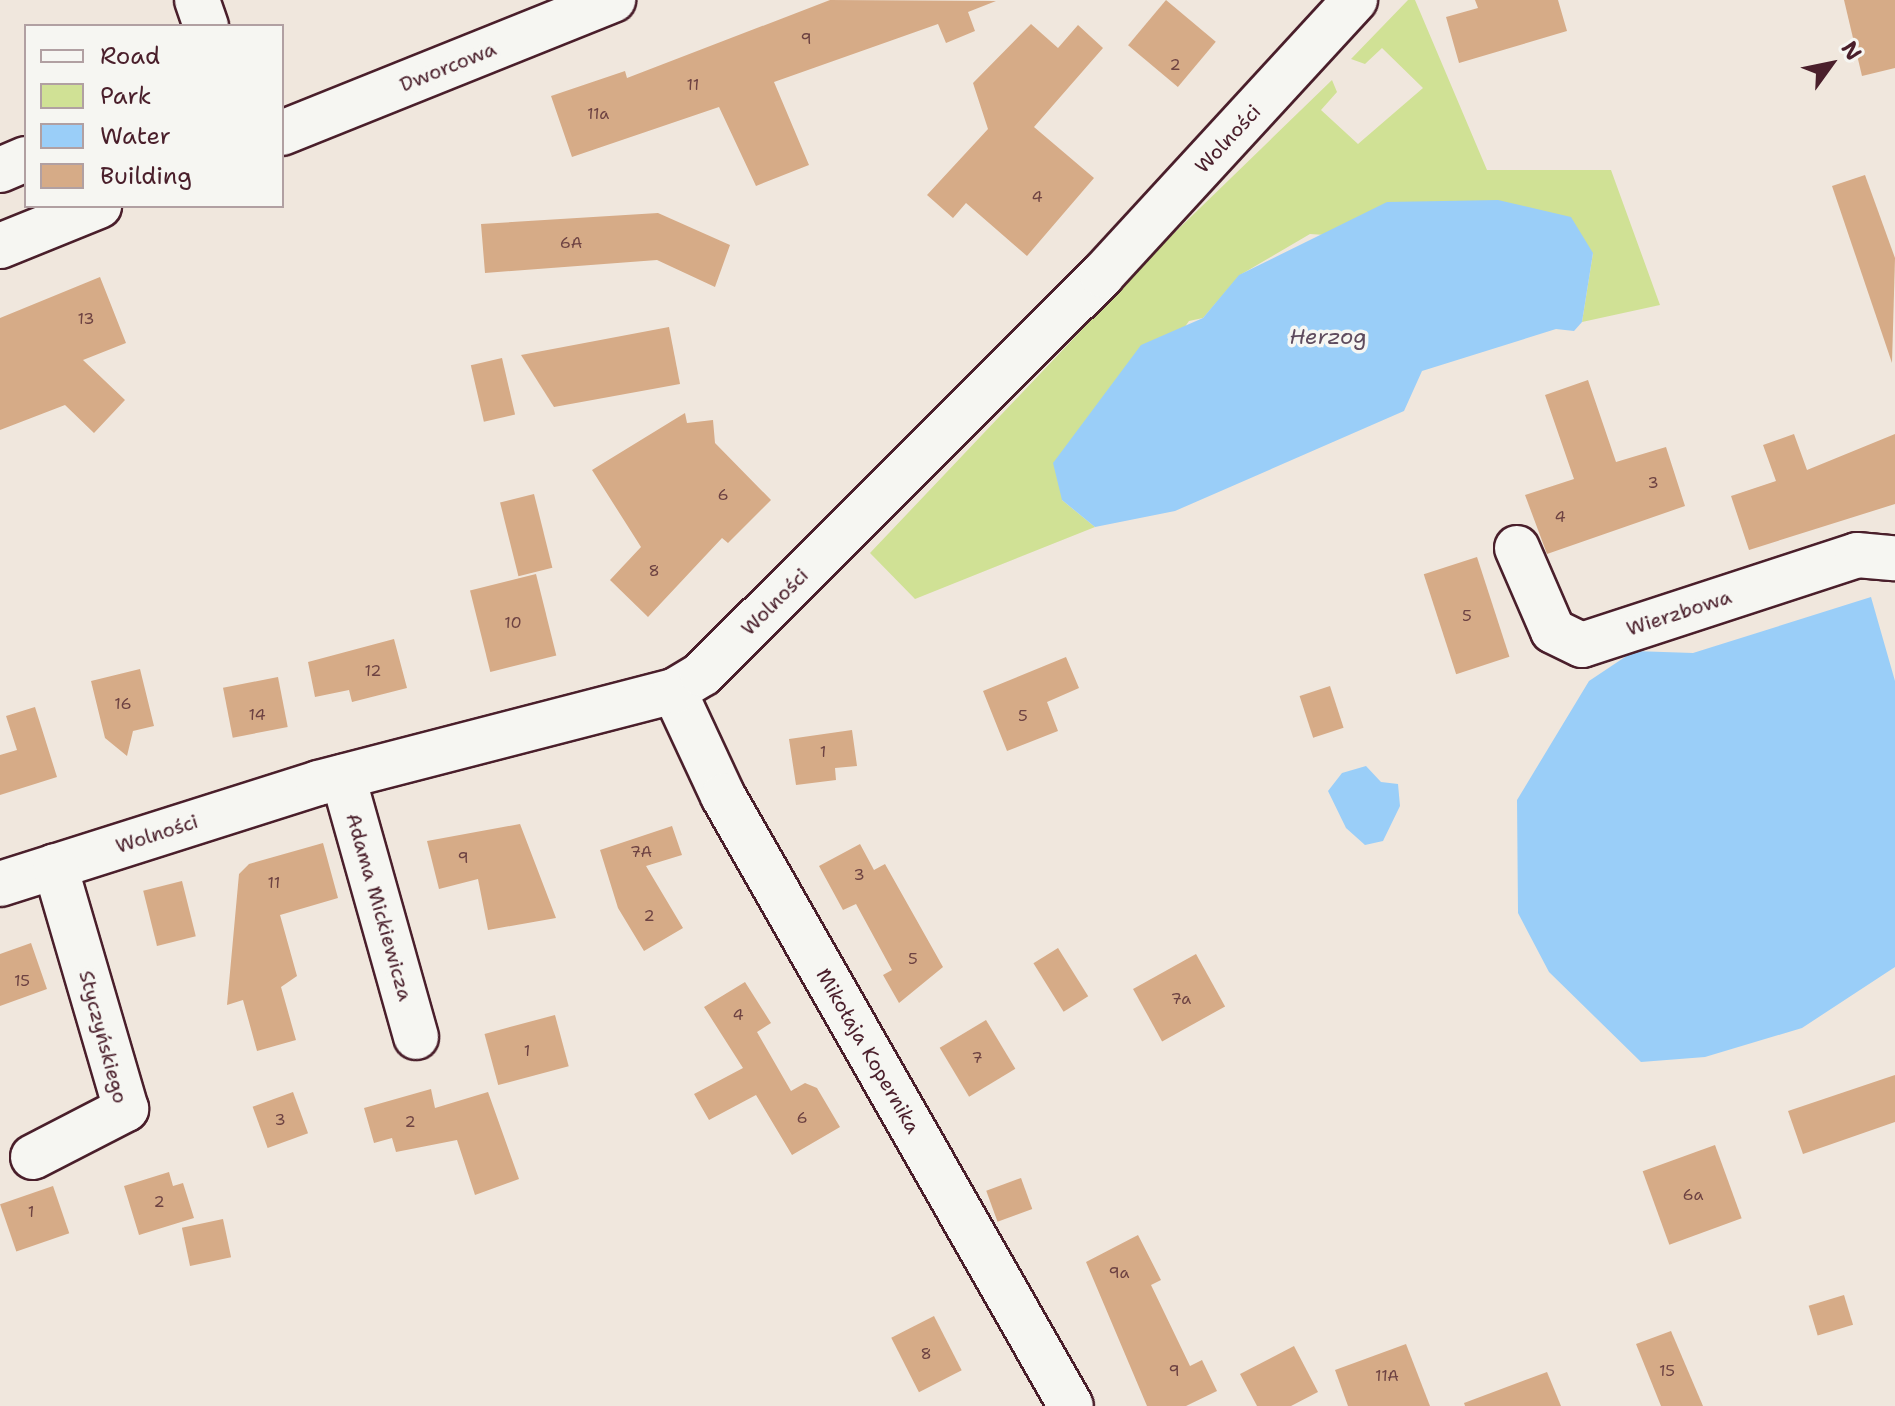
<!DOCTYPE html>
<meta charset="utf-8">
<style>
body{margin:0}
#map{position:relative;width:1895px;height:1406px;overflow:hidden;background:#f0e7dd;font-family:"Shantell Sans",sans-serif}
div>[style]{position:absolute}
.green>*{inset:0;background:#d0e195}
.water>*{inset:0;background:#9acef8}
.building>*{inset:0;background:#d6ab87;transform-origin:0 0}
.roads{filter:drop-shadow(2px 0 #4a1f2b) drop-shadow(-2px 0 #4a1f2b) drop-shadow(0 2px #4a1f2b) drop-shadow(0 -2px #4a1f2b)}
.minor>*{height:44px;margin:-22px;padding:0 22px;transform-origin:22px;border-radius:22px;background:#f6f6f2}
span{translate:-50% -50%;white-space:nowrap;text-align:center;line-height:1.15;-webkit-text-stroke:7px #f6f6f2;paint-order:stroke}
.number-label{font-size:16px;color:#6d4242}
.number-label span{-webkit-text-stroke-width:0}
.street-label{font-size:20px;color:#4a1f2b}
.water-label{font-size:22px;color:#5e4b5e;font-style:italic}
.legend{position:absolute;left:24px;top:24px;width:260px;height:184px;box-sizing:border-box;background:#f6f6f2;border:2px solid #b1a0a2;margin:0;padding:10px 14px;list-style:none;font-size:24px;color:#4a1f2b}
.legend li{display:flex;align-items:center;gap:16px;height:40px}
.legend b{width:40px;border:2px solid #b1a0a2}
.north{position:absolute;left:1791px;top:24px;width:80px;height:80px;-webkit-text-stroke:6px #f6f6f2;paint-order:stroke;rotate:57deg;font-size:22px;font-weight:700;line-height:32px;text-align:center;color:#4a1f2b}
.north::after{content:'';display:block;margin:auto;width:28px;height:36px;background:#4a1f2b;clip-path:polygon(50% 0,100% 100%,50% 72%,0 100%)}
</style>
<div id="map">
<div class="green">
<div style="clip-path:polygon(1408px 0,1415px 0,1487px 170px,1611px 170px,1660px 305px,1582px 322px,1593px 253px,1310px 234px,1240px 275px,1203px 318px,1189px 321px,1062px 500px,1095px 527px,915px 599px,870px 553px,1167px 240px,1332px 80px,1337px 92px,1321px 110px,1358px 144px,1423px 88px,1382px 48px,1365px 64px,1351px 59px)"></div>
</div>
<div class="water">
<div style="clip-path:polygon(1498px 200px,1571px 217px,1593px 253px,1582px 322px,1574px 331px,1556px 329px,1422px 371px,1404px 411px,1175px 511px,1095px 527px,1062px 500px,1053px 463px,1141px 345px,1203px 318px,1239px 275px,1387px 202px)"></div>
<div style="clip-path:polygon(1871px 597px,1895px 681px,1895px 967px,1802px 1028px,1705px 1057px,1641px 1062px,1549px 972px,1518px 913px,1517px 800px,1589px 681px,1634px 651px,1693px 653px)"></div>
<div style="clip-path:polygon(1366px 766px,1381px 782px,1398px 784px,1400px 806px,1383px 841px,1365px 845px,1346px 828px,1328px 791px,1342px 773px)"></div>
</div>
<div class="building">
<div style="clip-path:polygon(830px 0,996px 1px,968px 12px,975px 31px,946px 43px,938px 24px,774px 82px,809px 165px,756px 186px,719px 107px,572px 157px,551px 96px,625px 71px,627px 78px)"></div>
<div style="left:1166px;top:0;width:65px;height:59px;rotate:40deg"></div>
<div style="clip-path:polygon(1475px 0,1558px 0,1567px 31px,1459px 63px,1446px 17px,1478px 8px)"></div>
<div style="clip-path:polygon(1844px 0,1895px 0,1895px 68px,1862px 76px)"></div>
<div style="clip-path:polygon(1031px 24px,1058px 48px,1078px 25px,1103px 48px,1034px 127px,1094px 178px,1027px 256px,966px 203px,953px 218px,927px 195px,988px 129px,973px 83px)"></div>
<div style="clip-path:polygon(1865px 175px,1895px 258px,1892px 363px,1832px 186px)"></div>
<div style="clip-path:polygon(658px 213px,730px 245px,715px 287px,657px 260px,485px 273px,481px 224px)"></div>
<div style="clip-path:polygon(100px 277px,126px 343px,83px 360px,125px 400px,94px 433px,65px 405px,0 430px,0 318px)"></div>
<div style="clip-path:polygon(669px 327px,680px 384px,554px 407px,521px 355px)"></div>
<div style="left:502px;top:358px;width:58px;height:32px;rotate:77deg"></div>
<div style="clip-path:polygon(1588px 380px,1616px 462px,1666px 447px,1685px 506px,1547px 554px,1525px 495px,1574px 479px,1545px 395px)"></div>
<div style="clip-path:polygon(685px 413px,687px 423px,713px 420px,715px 443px,771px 500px,728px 543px,722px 538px,648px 617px,610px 580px,641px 547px,592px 470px)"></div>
<div style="clip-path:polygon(1794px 434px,1807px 470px,1895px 434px,1895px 504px,1749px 550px,1731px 496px,1776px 481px,1763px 445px)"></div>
<div style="left:534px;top:494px;width:76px;height:35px;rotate:76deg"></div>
<div style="left:1477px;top:557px;width:105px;height:56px;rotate:72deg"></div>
<div style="left:536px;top:574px;width:84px;height:68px;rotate:76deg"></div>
<div style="clip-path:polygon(394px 639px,407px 688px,352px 702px,349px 690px,315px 697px,308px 662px)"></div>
<div style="clip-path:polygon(1066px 657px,1079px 688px,1047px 702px,1058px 731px,1007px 751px,983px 691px)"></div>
<div style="clip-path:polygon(140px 669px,154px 726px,133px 731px,127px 756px,105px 738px,91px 681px)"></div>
<div style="left:278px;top:677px;width:51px;height:56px;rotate:79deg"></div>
<div style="left:1330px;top:686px;width:44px;height:32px;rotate:72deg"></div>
<div style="clip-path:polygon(35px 707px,57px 777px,0 795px,0 755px,17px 750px,6px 716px)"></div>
<div style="clip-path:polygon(852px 730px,857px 766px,835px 768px,836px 780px,796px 785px,789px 739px)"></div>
<div style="clip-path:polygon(520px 824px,556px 918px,488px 930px,478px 879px,439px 889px,427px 841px)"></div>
<div style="clip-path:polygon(672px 826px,682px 855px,646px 866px,683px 928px,644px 951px,618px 908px,600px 850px)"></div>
<div style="clip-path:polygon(323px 843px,338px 898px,280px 915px,297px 976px,281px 987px,296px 1040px,257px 1051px,243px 1000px,227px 1005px,239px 874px,249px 864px)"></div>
<div style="clip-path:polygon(860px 844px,874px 870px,885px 864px,943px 967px,899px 1003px,883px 975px,892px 970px,856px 904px,843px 910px,819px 866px)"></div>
<div style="left:182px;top:881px;width:57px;height:40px;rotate:76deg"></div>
<div style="clip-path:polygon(31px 943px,47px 989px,0 1006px,0 954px)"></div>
<div style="left:1058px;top:948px;width:57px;height:29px;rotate:58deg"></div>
<div style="left:1196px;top:954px;width:60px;height:72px;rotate:61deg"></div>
<div style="clip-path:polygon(745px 982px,771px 1023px,757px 1032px,791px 1091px,805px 1083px,817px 1088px,840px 1127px,792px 1155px,756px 1095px,709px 1120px,694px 1094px,743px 1068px,704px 1007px)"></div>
<div style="left:555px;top:1015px;width:53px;height:73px;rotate:75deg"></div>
<div style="left:986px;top:1020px;width:57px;height:54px;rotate:59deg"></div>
<div style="clip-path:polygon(1895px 1075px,1895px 1122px,1803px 1154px,1788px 1111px)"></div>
<div style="clip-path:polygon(431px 1089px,435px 1108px,488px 1092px,519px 1179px,475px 1195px,457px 1140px,396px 1152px,392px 1138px,374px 1143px,364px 1108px)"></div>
<div style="left:293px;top:1092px;width:44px;height:43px;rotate:70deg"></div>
<div style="left:1715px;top:1145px;width:78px;height:77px;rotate:70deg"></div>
<div style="clip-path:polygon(169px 1172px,173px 1186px,183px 1183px,194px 1218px,139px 1235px,124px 1186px)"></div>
<div style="left:1021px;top:1178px;width:33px;height:37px;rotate:70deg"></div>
<div style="left:53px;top:1186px;width:50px;height:56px;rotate:71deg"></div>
<div style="left:223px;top:1219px;width:39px;height:42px;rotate:78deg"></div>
<div style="clip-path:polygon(1138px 1235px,1161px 1280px,1151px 1285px,1190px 1366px,1202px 1360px,1217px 1391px,1186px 1406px,1147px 1406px,1086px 1262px)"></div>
<div style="left:1844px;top:1295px;width:31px;height:37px;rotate:73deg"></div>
<div style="left:934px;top:1316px;width:61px;height:48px;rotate:63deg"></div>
<div style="clip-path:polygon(1671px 1331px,1703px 1406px,1661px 1406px,1636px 1344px)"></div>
<div style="clip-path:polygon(1406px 1344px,1430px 1406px,1348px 1406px,1335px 1370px)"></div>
<div style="clip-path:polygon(1294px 1346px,1318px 1392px,1291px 1406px,1257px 1406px,1240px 1374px)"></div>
<div style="clip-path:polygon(1547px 1372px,1561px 1406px,1465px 1406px,1464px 1403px)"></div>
</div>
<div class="roads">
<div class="minor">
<div style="left:197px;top:0;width:28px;rotate:71deg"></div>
<div style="left:282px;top:133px;width:357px;rotate:-21.9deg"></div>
<div style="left:0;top:170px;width:28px;rotate:-23deg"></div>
<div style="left:0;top:246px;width:107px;rotate:-22deg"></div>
<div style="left:1517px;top:548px;width:90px;rotate:66.6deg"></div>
<div style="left:1553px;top:631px;width:32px;rotate:26deg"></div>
<div style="left:1582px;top:645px;width:289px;rotate:-18.1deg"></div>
<div style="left:1857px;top:555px;width:38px;rotate:5deg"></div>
<div style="left:674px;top:691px;width:116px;rotate:65deg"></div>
<div style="left:723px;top:796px;width:702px;rotate:60.3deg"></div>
<div style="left:343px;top:777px;width:270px;rotate:74.3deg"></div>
<div style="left:0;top:884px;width:334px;rotate:-17.6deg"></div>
<div style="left:318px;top:783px;width:368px;rotate:-14.5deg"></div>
<div style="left:674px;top:691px;width:33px;rotate:-31deg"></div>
<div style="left:702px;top:674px;width:565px;rotate:-44.93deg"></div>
<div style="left:1102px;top:275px;width:374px;rotate:-47.4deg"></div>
<div style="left:33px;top:1157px;width:105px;rotate:-27.3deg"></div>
<div style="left:126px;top:1109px;width:253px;rotate:-106.3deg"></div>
</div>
</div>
<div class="number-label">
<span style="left:806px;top:39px">9</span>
<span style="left:1175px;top:65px">2</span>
<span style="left:693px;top:85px">11</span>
<span style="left:598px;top:114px">11a</span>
<span style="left:1037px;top:197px">4</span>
<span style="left:571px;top:243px">6A</span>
<span style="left:86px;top:319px">13</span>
<span style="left:1653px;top:483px">3</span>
<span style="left:723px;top:495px">6</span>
<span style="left:1560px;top:517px">4</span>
<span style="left:654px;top:571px">8</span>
<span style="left:1467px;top:616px">5</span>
<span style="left:513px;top:623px">10</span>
<span style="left:373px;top:671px">12</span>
<span style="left:123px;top:704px">16</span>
<span style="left:257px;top:715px">14</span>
<span style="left:1023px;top:716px">5</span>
<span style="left:823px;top:752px">1</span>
<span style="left:641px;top:852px">7A</span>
<span style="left:463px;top:858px">9</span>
<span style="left:859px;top:875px">3</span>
<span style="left:274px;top:883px">11</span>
<span style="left:649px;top:916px">2</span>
<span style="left:913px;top:959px">5</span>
<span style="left:22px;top:981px">15</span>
<span style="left:1181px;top:999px">7a</span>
<span style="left:738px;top:1015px">4</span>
<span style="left:527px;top:1051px">1</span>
<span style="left:977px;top:1058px">7</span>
<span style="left:802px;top:1118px">6</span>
<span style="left:280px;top:1120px">3</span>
<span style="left:410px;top:1122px">2</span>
<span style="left:1693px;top:1195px">6a</span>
<span style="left:159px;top:1202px">2</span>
<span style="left:31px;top:1212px">1</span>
<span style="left:1119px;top:1273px">9a</span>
<span style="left:926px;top:1354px">8</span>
<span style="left:1174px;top:1371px">9</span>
<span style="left:1667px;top:1371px">15</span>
<span style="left:1387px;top:1376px">11A</span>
</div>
<div class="street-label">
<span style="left:448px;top:67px;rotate:-22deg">Dworcowa</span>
<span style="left:1228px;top:139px;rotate:-47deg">Wolności</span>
<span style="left:775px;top:602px;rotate:-45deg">Wolności</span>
<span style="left:1679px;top:613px;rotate:-18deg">Wierzbowa</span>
<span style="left:157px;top:834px;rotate:-18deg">Wolności</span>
<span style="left:379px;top:907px;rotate:74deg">Adama Mickiewicza</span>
<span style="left:103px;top:1037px;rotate:75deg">Styczyńskiego</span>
<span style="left:868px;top:1051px;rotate:60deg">Mikołaja Kopernika</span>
</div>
<div class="water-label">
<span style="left:1328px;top:337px">Herzog</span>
</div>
<ul class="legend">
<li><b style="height:10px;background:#f6f6f2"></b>Road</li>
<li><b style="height:22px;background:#d0e195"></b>Park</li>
<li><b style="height:22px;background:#9acef8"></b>Water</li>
<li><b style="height:22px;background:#d6ab87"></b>Building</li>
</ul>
<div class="north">N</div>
</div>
